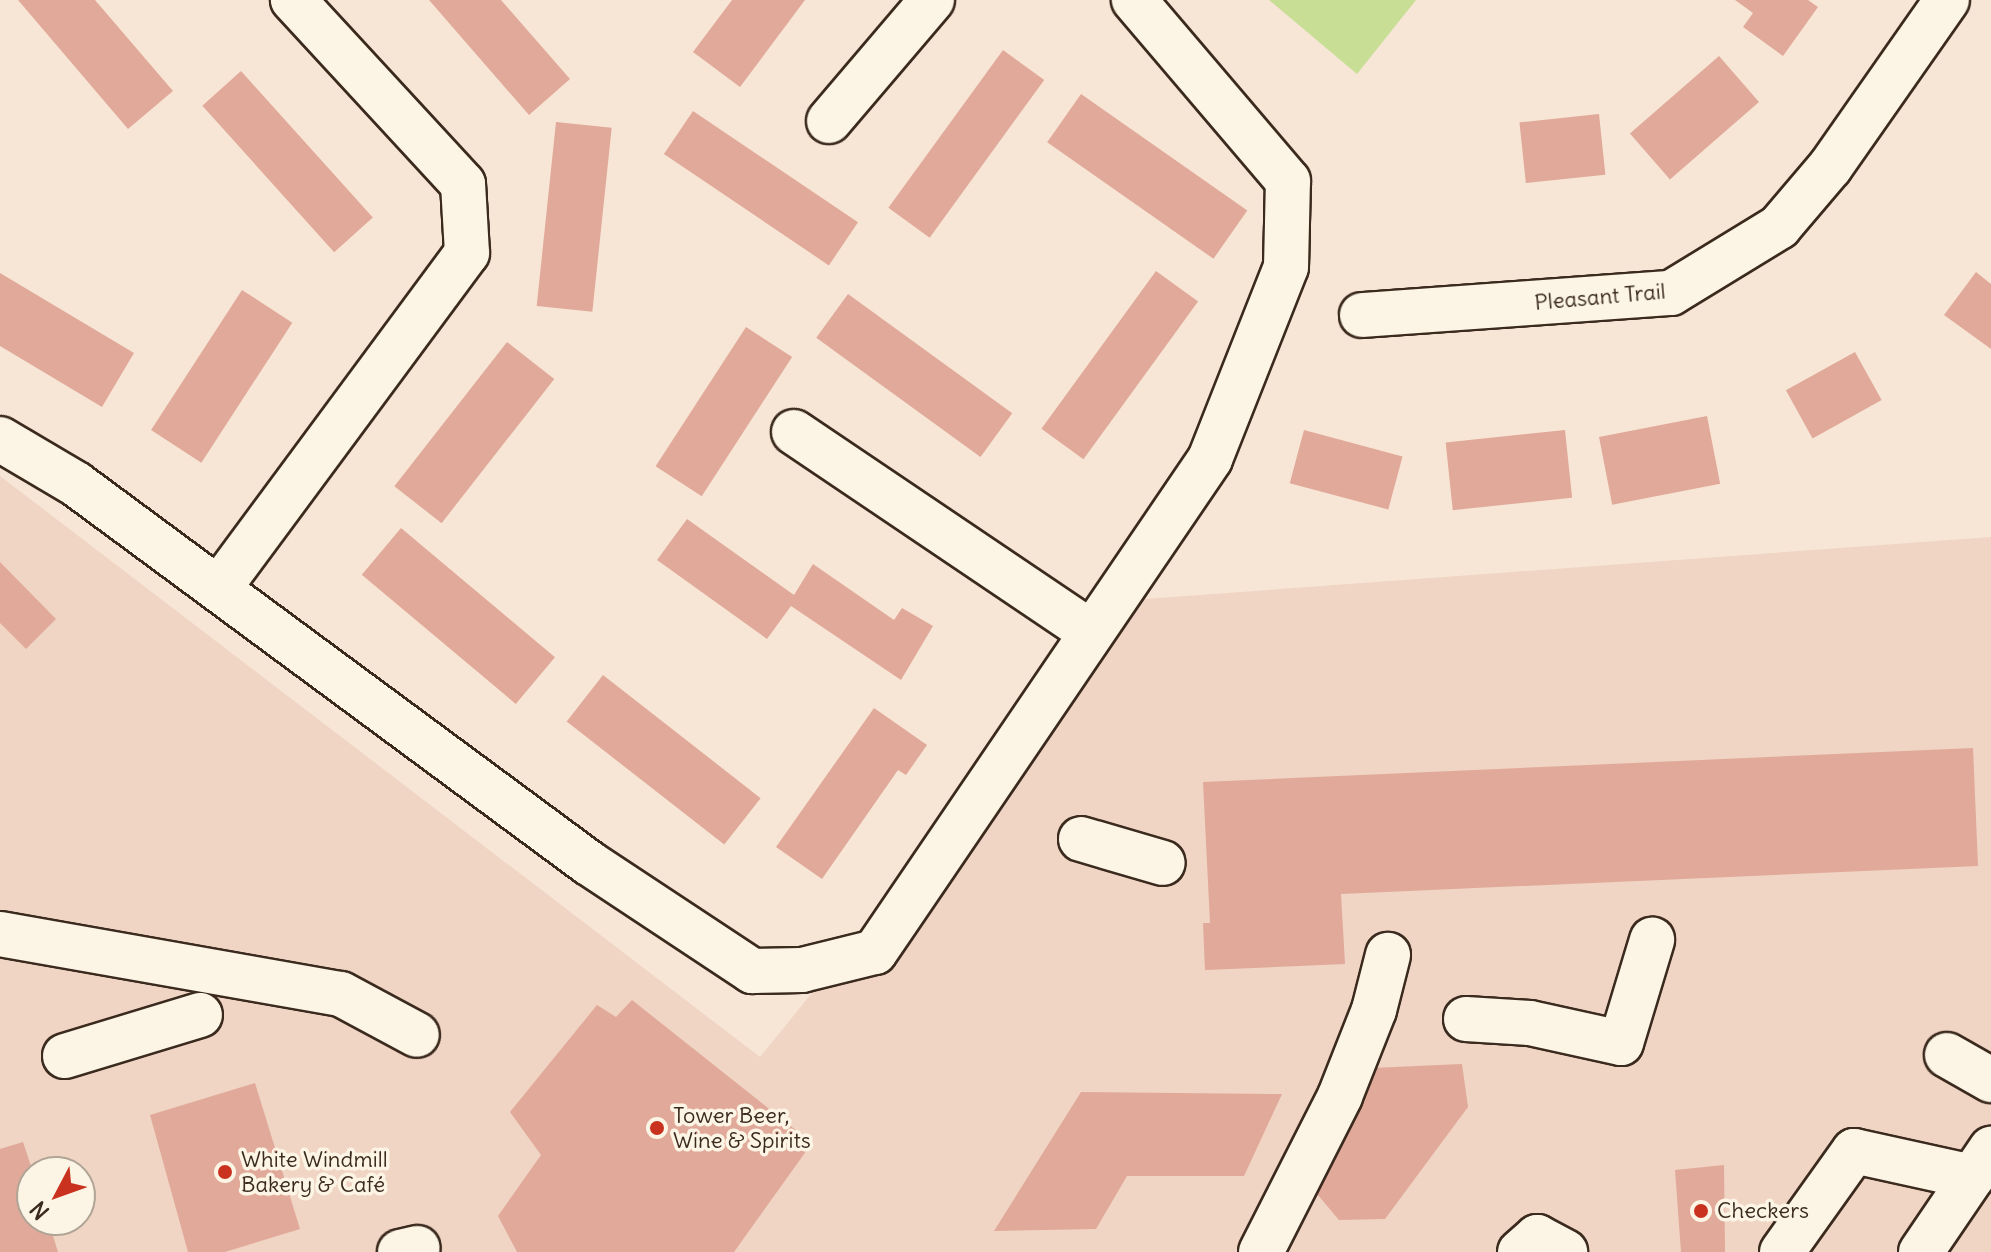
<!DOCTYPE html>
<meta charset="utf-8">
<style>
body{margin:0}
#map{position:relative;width:1991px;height:1252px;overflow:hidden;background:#f7e6d6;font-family:Delius,sans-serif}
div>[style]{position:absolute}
.built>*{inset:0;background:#f0d4c4}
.green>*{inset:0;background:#c7de94}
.building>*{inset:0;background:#e1a999;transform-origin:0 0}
.roads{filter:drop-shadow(2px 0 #3b2a1e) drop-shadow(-2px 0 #3b2a1e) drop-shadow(0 2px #3b2a1e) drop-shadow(0 -2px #3b2a1e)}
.minor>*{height:44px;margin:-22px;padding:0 22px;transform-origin:22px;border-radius:22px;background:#fcf5e5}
.dots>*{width:22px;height:22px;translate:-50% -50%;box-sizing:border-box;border:4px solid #fcf5e5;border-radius:50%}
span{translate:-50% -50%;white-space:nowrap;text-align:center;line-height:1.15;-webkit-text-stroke:7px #fcf5e5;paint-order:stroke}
.street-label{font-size:22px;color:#3b2a1e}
.poi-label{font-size:22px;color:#3b2a1e}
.left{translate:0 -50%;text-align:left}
.north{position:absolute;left:16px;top:1156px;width:80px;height:80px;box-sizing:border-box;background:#fcf5e5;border:2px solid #afa495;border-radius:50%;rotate:229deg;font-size:22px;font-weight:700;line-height:32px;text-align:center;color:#3b2a1e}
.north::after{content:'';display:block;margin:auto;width:28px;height:36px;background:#c8321e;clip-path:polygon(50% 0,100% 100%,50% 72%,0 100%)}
</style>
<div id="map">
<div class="built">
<div style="clip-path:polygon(evenodd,0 476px,760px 1057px,1131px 600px,1991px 537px,1991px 1252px,0 1252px,0 476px,32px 1172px,80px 1172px,80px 1220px,32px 1220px,32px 1172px)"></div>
</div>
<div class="green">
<div style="clip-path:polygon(1269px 0,1416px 0,1357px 74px)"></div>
</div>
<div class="building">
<div style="clip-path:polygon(18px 0,95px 0,173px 91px,128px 129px)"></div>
<div style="clip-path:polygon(429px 0,501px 0,570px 79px,529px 115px)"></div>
<div style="clip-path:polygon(732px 0,805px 0,740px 87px,693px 52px)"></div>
<div style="clip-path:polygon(1735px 0,1808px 0,1818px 7px,1783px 56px,1743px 27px,1753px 13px)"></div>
<div style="left:1003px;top:50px;width:51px;height:195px;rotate:36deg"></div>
<div style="left:1719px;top:56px;width:61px;height:118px;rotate:49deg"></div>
<div style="left:241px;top:71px;width:197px;height:52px;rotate:48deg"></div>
<div style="left:1081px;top:94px;width:203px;height:59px;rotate:35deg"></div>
<div style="left:693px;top:111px;width:199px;height:52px;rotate:34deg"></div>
<div style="left:1599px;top:114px;width:61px;height:80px;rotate:84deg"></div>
<div style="left:556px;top:122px;width:56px;height:185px;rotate:6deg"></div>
<div style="left:1156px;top:271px;width:52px;height:195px;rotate:36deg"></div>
<div style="clip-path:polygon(1976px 272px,1991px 284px,1991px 349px,1944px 315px)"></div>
<div style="clip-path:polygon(0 273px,134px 353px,102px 407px,0 346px)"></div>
<div style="left:242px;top:290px;width:60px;height:167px;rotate:33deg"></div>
<div style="left:848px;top:294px;width:203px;height:54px;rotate:36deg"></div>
<div style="left:746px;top:327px;width:55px;height:166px;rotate:33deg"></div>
<div style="left:507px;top:342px;width:60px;height:183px;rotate:38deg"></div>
<div style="left:1855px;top:352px;width:55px;height:79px;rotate:61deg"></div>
<div style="left:1707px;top:416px;width:69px;height:110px;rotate:79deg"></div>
<div style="left:1304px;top:430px;width:102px;height:55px;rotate:15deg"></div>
<div style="left:1565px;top:430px;width:68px;height:120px;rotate:84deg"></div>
<div style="clip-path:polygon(687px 519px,794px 595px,813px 564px,894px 620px,902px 608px,933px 626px,901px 680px,791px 606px,767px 639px,657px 560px)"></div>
<div style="left:401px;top:528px;width:201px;height:61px;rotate:40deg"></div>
<div style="clip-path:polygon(0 562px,56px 619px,26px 649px,0 623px)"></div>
<div style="left:603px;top:675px;width:200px;height:59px;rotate:38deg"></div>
<div style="clip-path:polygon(874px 708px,927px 745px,906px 775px,898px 770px,822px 879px,776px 847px)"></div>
<div style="clip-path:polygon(1973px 748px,1978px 866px,1341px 894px,1345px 964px,1205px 970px,1203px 923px,1210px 923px,1203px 782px)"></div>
<div style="clip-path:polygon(632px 1000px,812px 1143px,734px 1252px,517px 1252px,498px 1216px,541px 1155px,510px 1112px,597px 1005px,616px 1017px)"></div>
<div style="clip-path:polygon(1462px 1064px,1468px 1107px,1385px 1219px,1339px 1220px,1312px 1188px,1372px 1068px)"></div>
<div style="clip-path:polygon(255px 1083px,300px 1229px,225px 1252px,188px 1252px,150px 1115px)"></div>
<div style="clip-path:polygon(1081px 1092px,1282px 1094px,1244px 1176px,1127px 1176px,1096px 1229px,994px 1231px)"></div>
<div style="clip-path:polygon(23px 1142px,33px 1172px,32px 1220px,48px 1220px,58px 1252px,0 1252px,0 1149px)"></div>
<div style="clip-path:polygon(1724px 1165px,1725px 1252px,1681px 1252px,1675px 1170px)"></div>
</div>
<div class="roads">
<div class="minor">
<div style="left:829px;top:121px;width:159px;rotate:-49.6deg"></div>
<div style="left:1362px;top:315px;width:310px;rotate:-4.1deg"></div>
<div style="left:1671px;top:293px;width:127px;rotate:-31.4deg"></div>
<div style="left:1779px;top:227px;width:79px;rotate:-49.6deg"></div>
<div style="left:1830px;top:167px;width:204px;rotate:-55deg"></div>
<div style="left:794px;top:432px;width:357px;rotate:34deg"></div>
<div style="left:0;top:439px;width:88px;rotate:30.6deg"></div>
<div style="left:76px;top:484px;width:638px;rotate:36.46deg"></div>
<div style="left:589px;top:863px;width:196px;rotate:33.5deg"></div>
<div style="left:752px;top:971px;width:50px;rotate:-1.1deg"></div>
<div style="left:802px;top:970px;width:75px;rotate:-13.9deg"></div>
<div style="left:875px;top:952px;width:596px;rotate:-55.8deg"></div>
<div style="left:1210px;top:459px;width:206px;rotate:-68.4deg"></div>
<div style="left:1286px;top:267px;width:86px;rotate:-88.7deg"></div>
<div style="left:1288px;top:181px;width:238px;rotate:-130.4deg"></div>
<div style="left:219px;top:588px;width:417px;rotate:-53.5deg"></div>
<div style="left:467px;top:253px;width:69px;rotate:-93.3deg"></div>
<div style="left:463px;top:184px;width:251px;rotate:-132.7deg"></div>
<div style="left:1081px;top:839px;width:85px;rotate:16.3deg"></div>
<div style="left:0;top:934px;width:346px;rotate:10deg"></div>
<div style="left:341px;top:994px;width:86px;rotate:28.3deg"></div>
<div style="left:1466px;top:1019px;width:64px;rotate:3.6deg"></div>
<div style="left:1530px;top:1023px;width:93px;rotate:12.4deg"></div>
<div style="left:1621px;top:1043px;width:108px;rotate:-73.2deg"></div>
<div style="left:1947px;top:1055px;width:51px;rotate:29.6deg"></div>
<div style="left:65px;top:1056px;width:141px;rotate:-16.9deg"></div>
<div style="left:400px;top:1252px;width:18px;rotate:-13deg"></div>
<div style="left:1261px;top:1252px;width:175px;rotate:-63.1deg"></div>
<div style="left:1340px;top:1096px;width:92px;rotate:-68.4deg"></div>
<div style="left:1374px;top:1010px;width:57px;rotate:-75.7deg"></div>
<div style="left:1520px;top:1252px;width:23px;rotate:-41deg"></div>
<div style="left:1537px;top:1237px;width:32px;rotate:28deg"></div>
<div style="left:1782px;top:1252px;width:124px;rotate:-54.5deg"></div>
<div style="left:1854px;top:1151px;width:121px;rotate:12.4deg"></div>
<div style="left:1921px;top:1252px;width:125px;rotate:-55.8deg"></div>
</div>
</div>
<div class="dots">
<div style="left:657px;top:1128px;background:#c8321e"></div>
<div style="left:225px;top:1172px;background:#c8321e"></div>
<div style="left:1701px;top:1211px;background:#c8321e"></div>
</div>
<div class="street-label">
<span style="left:1600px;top:297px;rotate:-5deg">Pleasant Trail</span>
</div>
<div class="poi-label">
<span class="left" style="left:673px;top:1128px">Tower Beer,<br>Wine &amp; Spirits</span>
<span class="left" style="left:241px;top:1172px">White Windmill<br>Bakery &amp; Café</span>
<span class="left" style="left:1717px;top:1211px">Checkers</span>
</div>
<div class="north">N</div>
</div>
